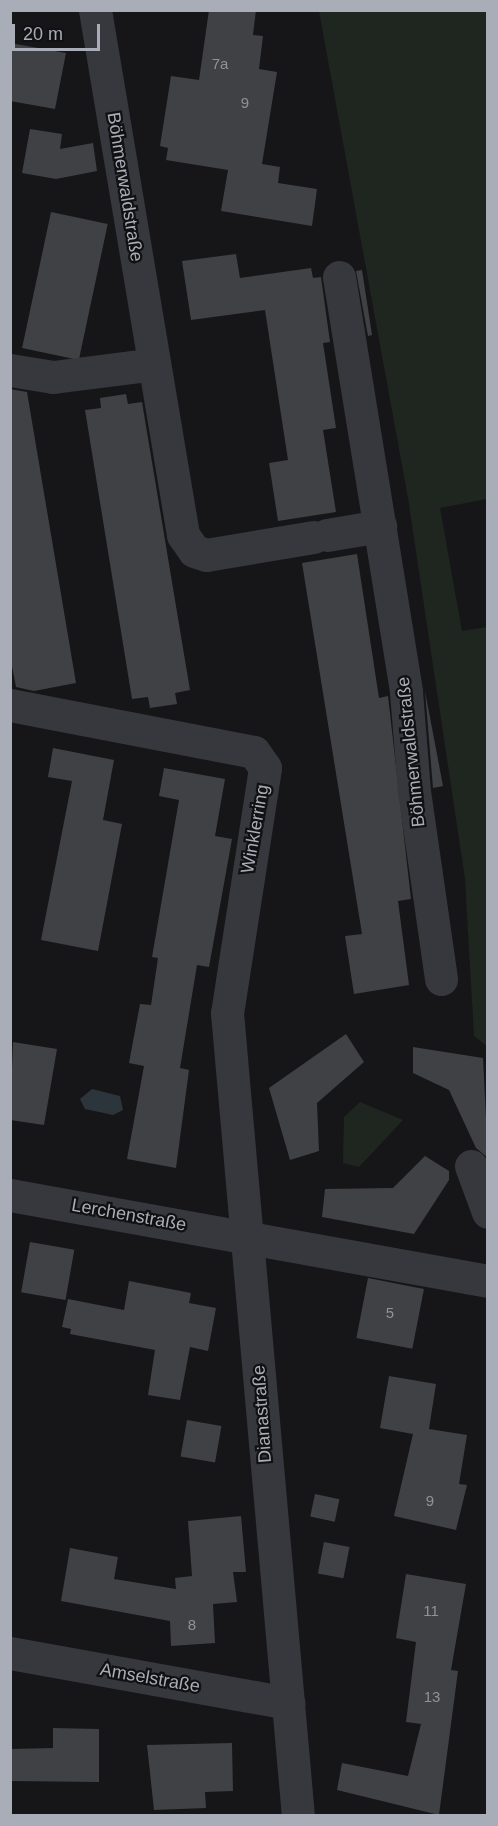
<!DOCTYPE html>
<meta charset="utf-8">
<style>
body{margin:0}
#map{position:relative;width:498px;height:1826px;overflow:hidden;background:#161618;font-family:Arial,sans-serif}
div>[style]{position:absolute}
.green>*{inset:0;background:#1e261f}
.water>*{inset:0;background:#2c353c}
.building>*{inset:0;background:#404145;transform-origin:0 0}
.minor>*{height:33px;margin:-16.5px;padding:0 16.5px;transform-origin:16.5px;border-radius:16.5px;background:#37383d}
span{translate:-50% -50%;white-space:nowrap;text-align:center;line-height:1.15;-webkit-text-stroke:4.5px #111113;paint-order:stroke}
.number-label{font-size:15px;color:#8e929b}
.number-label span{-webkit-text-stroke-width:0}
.street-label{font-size:18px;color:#a8adb8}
.frame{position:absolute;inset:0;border:12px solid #a8adb8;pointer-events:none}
.scale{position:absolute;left:12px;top:24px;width:88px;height:27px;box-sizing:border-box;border:3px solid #a8adb8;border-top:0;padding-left:8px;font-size:18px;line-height:21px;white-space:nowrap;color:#a8adb8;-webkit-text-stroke:4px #111113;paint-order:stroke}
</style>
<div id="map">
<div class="green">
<div style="clip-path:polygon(319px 11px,487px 11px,487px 499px,440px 508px,462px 631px,487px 627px,487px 1046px,474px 1036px,465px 879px,408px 498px)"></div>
<div style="clip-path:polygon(360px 1102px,403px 1120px,359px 1167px,343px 1163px,344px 1117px)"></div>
</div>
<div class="water">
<div style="clip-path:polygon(92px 1089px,120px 1096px,123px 1110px,113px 1115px,85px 1109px,80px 1099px)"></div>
</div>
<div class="building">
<div style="clip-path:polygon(209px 10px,256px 10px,253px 35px,263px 36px,259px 69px,277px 72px,262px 164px,280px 167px,278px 183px,317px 189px,312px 226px,221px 211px,228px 170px,166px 160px,168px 148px,160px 146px,171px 76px,199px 80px)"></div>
<div style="clip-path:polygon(10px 43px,66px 53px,55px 109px,10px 101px)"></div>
<div style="clip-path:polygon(30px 129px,62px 134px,60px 149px,93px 143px,97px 171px,56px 179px,22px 173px)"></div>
<div style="left:51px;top:212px;width:58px;height:139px;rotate:12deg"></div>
<div style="clip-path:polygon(236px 254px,240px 278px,311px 268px,313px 278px,321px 277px,330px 342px,323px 343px,336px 428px,323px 430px,336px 512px,278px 521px,269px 463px,288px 460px,265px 310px,191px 320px,182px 261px)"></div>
<div style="clip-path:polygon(362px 270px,372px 335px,368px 336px,356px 271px)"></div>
<div style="clip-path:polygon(10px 389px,27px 392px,76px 683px,34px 691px,16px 687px,10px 656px)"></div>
<div style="clip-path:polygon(126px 394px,128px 404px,142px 402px,190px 690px,175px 693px,177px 704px,150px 708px,148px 697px,132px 699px,85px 410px,101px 408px,100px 398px)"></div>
<div style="clip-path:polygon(357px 554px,379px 698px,388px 696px,411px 899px,398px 901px,409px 985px,354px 994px,345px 936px,362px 934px,302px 563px)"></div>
<div style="clip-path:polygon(425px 691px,443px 786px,433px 788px)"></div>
<div style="clip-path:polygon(53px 748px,114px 760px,103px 820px,122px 824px,98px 951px,41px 940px,72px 781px,48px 777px)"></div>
<div style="clip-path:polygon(164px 768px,225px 779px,215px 836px,232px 839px,209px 967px,197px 965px,180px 1068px,189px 1070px,176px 1168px,127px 1159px,144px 1066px,129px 1063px,140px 1004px,151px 1005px,158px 958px,152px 957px,179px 800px,159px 796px)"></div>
<div style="clip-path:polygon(346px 1034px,364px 1062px,317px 1103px,319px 1151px,290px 1160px,269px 1088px)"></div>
<div style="clip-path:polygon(13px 1042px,57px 1049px,44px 1125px,10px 1120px)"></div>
<div style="clip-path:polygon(413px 1047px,483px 1058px,488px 1158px,476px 1148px,449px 1090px,413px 1073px)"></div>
<div style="clip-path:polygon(425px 1156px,449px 1171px,449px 1180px,414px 1234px,322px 1217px,325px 1189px,393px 1188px)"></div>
<div style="left:30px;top:1242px;width:45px;height:51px;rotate:10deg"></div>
<div style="left:368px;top:1278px;width:57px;height:61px;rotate:11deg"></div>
<div style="clip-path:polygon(129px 1281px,191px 1293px,189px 1303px,216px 1308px,208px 1351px,190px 1347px,180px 1400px,148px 1395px,155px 1350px,70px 1334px,71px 1329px,62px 1327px,68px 1299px,124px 1310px)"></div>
<div style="clip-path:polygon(389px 1376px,436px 1384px,429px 1429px,467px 1435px,459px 1484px,467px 1485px,456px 1530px,394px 1516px,413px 1434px,380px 1428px)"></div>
<div style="left:187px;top:1420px;width:35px;height:37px;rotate:10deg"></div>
<div style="left:315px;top:1494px;width:25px;height:23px;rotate:12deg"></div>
<div style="clip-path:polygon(241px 1516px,246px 1572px,233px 1572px,237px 1602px,213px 1604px,215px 1643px,171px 1646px,170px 1621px,61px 1601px,70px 1548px,118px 1557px,114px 1579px,176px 1589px,175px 1578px,192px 1576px,188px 1521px)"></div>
<div style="left:324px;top:1542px;width:26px;height:32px;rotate:11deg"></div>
<div style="clip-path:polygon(406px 1574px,466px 1584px,451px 1670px,458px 1671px,439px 1815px,337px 1790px,342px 1763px,408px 1776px,421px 1724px,406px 1722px,416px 1642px,396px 1638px)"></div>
<div style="clip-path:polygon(53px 1728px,99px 1729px,99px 1782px,10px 1781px,10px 1749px,53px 1748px)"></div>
<div style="clip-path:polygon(232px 1743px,233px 1791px,205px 1792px,206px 1808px,154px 1810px,147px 1745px)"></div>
</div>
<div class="minor">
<div style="left:95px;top:10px;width:532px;rotate:80.48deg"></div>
<div style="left:183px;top:535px;width:19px;rotate:55deg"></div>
<div style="left:194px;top:551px;width:13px;rotate:18deg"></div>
<div style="left:206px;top:555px;width:109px;rotate:-9.5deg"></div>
<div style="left:339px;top:277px;width:420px;rotate:80.8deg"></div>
<div style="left:406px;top:692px;width:99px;rotate:85.4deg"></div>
<div style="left:414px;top:791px;width:190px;rotate:81.8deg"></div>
<div style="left:10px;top:370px;width:44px;rotate:9.2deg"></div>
<div style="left:53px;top:377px;width:102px;rotate:-7.3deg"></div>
<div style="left:327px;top:535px;width:54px;rotate:-9.6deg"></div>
<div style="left:10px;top:705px;width:248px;rotate:10.9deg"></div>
<div style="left:254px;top:752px;width:19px;rotate:55deg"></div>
<div style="left:265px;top:768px;width:248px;rotate:98.8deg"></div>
<div style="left:227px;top:1013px;width:806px;rotate:84.95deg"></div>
<div style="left:471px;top:1166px;width:49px;rotate:69.7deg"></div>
<div style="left:10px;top:1195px;width:486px;rotate:10.2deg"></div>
<div style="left:10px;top:1653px;width:283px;rotate:10.2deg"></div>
</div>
<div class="number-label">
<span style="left:220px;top:64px">7a</span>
<span style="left:245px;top:103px">9</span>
<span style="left:390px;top:1313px">5</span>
<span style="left:430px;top:1501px">9</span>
<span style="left:431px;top:1611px">11</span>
<span style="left:192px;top:1625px">8</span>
<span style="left:432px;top:1697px">13</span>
</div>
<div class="street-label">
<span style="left:125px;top:187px;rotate:81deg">Böhmerwaldstraße</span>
<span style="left:411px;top:752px;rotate:-96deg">Böhmerwaldstraße</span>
<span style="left:255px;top:829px;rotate:-80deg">Winklerring</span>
<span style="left:129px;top:1215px;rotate:10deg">Lerchenstraße</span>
<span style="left:262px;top:1414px;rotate:-94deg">Dianastraße</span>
<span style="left:150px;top:1678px;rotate:10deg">Amselstraße</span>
</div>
<div class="frame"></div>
<div class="scale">20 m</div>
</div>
